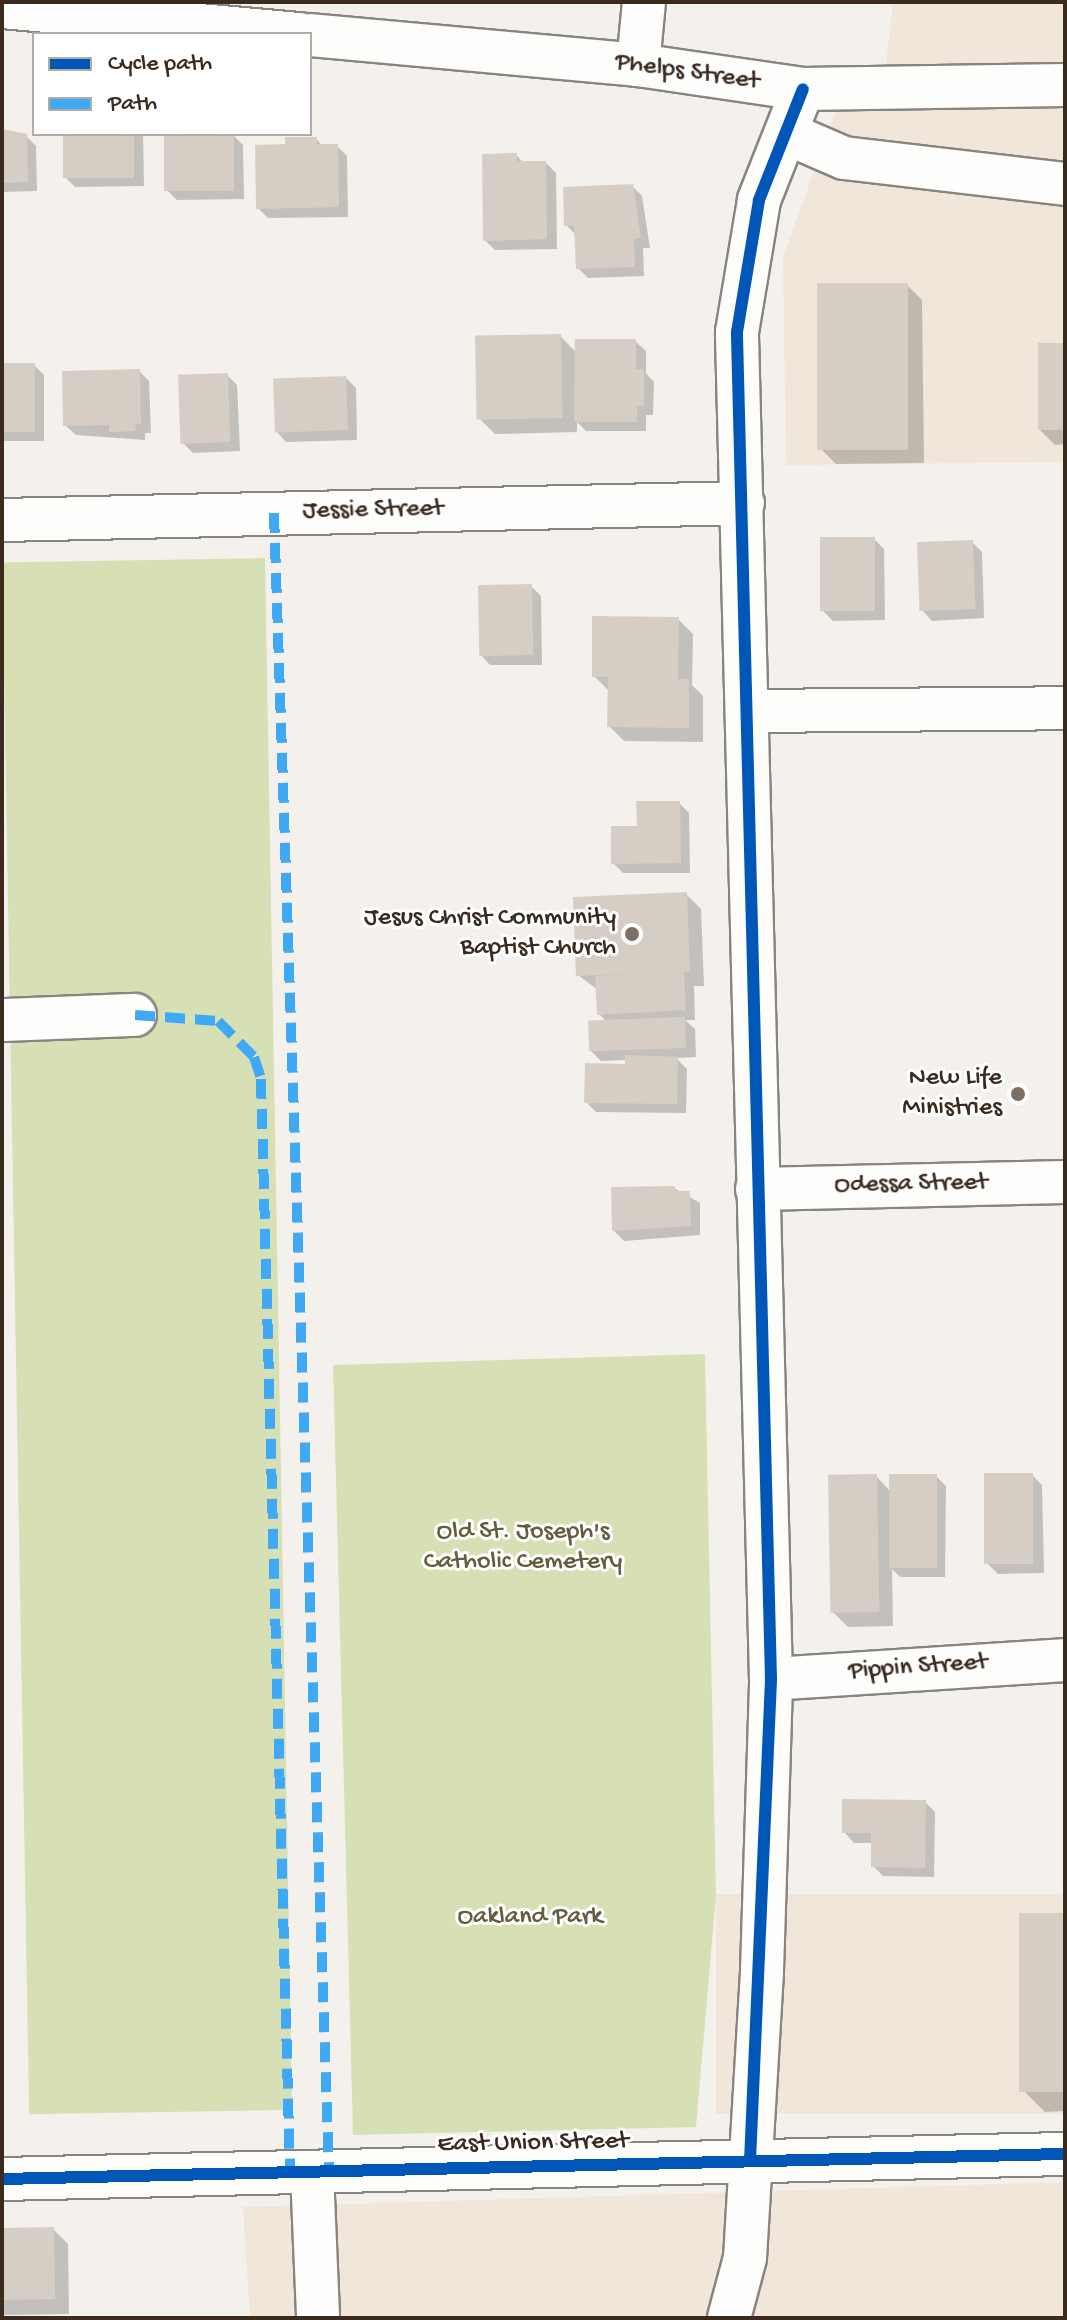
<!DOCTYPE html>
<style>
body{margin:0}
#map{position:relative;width:1067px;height:2320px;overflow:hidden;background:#f4f0ec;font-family:"Gochi Hand",sans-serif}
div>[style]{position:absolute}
.built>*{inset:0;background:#f0e7da;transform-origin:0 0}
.green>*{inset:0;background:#d7e0b5;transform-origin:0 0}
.shadow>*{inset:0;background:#0003}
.building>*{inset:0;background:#d6cec4;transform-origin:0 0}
.roads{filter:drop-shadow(2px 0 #898480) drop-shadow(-2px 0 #898480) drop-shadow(0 2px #898480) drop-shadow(0 -2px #898480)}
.minor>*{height:42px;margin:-21px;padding:0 21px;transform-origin:21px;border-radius:21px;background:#fdfdfc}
.quiet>*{height:10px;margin-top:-5px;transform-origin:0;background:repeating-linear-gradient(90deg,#3fa9f5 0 20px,transparent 0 30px)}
.cycleway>*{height:12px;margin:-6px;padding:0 6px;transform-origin:6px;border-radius:6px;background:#0057b8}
.dots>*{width:22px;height:22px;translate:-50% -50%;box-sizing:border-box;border:4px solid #fff;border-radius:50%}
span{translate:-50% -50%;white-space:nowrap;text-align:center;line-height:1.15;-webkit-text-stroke:6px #fff;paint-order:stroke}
.street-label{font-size:26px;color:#3b2a1e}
.poi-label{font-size:26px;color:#3b2a1e}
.right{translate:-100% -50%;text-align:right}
.park-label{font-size:26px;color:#635d3e}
.frame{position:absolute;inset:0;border:4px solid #3b2a1e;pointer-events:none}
.legend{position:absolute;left:32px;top:32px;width:280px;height:104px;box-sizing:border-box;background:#fff;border:2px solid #b1aaa5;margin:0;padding:10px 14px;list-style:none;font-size:24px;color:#3b2a1e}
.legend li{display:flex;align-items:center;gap:16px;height:40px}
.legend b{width:40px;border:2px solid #b1aaa5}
</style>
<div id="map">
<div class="built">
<div style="clip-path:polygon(893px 2px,1065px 2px,1065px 462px,786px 465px,783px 257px,852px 65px,886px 66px)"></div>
<div style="left:1065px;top:1894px;width:220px;height:349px;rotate:90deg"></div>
<div style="clip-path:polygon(1065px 2182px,1065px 2318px,250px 2318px,243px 2207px)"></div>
</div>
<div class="green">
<div style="left:265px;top:558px;width:1552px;height:263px;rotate:89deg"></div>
<div style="clip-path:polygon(705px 1354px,716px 1895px,696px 2127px,353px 2135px,333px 1365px)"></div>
</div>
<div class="shadow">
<div style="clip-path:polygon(2px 133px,26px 136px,36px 146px,37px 191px,2px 192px)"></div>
<div style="clip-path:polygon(65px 134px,143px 134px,144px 186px,75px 187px,65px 177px)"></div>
<div style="clip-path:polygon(233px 135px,243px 145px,244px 199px,177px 200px,167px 190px)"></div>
<div style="clip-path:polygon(316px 139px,323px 146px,337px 146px,347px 156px,348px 217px,268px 218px,258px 208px,287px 146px)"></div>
<div style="clip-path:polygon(516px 155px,524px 163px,546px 163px,556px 173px,557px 249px,495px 250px,485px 240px)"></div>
<div style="clip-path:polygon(632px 186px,642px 196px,650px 248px,643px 248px,644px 276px,588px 278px,578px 268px,577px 236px,566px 225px)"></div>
<div style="clip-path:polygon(907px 285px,922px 300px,924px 463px,836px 464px,821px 449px)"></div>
<div style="clip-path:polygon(560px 336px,577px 353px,635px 341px,646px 351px,646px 373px,654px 382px,653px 415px,646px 415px,646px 431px,586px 431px,577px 422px,577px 432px,495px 434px,480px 419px)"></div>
<div style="clip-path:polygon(1065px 345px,1065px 444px,1055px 445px,1040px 430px)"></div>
<div style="clip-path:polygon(2px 365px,34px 365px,44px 375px,44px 441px,2px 441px)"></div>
<div style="clip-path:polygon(139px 371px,149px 381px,151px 433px,145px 433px,145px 440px,76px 435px,65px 425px)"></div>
<div style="clip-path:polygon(227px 375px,237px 385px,240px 451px,193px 453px,183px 443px)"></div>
<div style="clip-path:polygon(346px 378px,356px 388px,357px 440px,286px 442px,276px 431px)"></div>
<div style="clip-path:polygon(874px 539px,884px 549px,885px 620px,833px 621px,822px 610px)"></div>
<div style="clip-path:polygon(972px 542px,982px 552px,984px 618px,932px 621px,922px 610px)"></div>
<div style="clip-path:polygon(531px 586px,541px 596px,542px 665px,490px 665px,480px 654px)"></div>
<div style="clip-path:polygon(678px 619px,693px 634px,692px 685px,703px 696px,703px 742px,624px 741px,609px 726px,610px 692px,594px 676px)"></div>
<div style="clip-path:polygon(679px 803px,689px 813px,690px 873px,623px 873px,613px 863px,639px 828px)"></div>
<div style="clip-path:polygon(686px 894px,701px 909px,704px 986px,694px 986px,695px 1020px,685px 1020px,695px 1029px,696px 1057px,676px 1058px,687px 1069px,686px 1113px,596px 1112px,586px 1102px,627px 1066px,627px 1060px,601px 1061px,591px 1051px,607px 1022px,599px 1014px,598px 990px,578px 975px)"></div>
<div style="clip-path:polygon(674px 1188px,700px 1203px,700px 1235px,624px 1241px,614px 1231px)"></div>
<div style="clip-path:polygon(1032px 1475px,1042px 1485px,1044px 1573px,998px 1574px,988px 1564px)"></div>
<div style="clip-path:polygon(876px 1476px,890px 1491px,936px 1476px,946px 1486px,945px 1577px,900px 1577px,892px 1569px,893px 1626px,848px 1627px,833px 1612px)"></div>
<div style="clip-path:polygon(925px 1802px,935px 1812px,934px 1877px,883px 1876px,873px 1866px,873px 1843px,854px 1843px,844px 1832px)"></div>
<div style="clip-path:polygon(1065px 1915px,1065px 2111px,1045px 2112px,1026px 2093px)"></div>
<div style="clip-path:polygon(53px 2229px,68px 2244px,69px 2314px,2px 2315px,2px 2231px)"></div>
</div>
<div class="building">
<div style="clip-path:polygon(2px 129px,27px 134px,28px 182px,2px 183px)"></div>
<div style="left:63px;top:134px;width:71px;height:44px"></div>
<div style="left:164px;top:134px;width:70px;height:57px"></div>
<div style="clip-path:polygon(285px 137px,317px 137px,317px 144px,338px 144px,339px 207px,256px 209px,255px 145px,285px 144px)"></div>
<div style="clip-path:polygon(517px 153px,517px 161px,546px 161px,547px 239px,483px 241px,482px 154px)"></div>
<div style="clip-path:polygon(633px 184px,641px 238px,634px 239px,635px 267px,576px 269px,574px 226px,564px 226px,563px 187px)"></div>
<div style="left:817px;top:283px;width:91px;height:167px"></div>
<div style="left:561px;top:334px;width:84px;height:86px;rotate:89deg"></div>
<div style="clip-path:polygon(575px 339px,636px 339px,636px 369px,644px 369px,644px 406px,637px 406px,637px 422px,574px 422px)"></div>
<div style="left:1038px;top:343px;width:27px;height:87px"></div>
<div style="left:2px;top:363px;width:33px;height:69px"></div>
<div style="clip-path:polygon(140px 369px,141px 424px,135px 424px,136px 431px,109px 432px,109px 425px,63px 426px,62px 371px)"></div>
<div style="left:228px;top:373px;width:69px;height:50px;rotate:88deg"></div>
<div style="left:346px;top:376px;width:54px;height:73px;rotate:88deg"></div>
<div style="left:820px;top:537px;width:55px;height:74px"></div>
<div style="left:973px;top:540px;width:69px;height:56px;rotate:88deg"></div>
<div style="left:532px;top:584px;width:71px;height:54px;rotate:89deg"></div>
<div style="clip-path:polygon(592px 616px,679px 617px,678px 679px,689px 679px,689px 728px,607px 727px,608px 677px,592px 677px)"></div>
<div style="clip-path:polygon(636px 801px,680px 801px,681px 863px,611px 864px,611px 826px,637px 826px)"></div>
<div style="clip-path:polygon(687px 892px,690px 971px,684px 972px,686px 1010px,597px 1015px,595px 976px,647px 973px,576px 976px,573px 897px)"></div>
<div style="left:685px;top:1017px;width:31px;height:97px;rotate:88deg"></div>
<div style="clip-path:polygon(625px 1055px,678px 1057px,677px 1104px,584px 1103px,585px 1063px,625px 1064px)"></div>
<div style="clip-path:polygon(675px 1186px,675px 1191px,690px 1191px,691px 1226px,612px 1231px,611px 1187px)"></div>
<div style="left:984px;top:1473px;width:49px;height:91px"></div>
<div style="left:877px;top:1474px;width:138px;height:49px;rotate:89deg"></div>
<div style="left:889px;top:1474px;width:48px;height:94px"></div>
<div style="clip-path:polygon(842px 1799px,926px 1800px,925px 1868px,871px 1867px,871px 1833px,842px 1833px)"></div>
<div style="left:1065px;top:1913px;width:179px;height:46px;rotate:90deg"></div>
<div style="left:54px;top:2227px;width:72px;height:52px;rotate:89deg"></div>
</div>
<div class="roads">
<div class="minor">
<div style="left:2px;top:7px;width:298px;rotate:5.2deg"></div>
<div style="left:310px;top:35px;width:329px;rotate:5.2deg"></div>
<div style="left:638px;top:65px;width:167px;rotate:8.3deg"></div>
<div style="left:803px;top:89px;width:262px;rotate:-0.9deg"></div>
<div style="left:638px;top:65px;width:63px;rotate:-84.6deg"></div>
<div style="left:786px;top:133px;width:63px;rotate:23.3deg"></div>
<div style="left:844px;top:158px;width:223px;rotate:6.7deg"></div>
<div style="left:2px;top:520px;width:741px;rotate:-1.31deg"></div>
<div style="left:749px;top:711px;width:316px;rotate:-0.5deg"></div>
<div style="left:2px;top:1020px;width:133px;rotate:-2.2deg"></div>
<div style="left:757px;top:1189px;width:308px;rotate:-1.3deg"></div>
<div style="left:771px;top:1679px;width:295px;rotate:-3.7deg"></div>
<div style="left:312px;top:2172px;width:146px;rotate:87.6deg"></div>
<div style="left:2px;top:2179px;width:1063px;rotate:-1.35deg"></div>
<div style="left:729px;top:2318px;width:62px;rotate:-75.1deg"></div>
<div style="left:745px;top:2258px;width:288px;rotate:-86.6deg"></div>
<div style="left:762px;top:1971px;width:292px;rotate:-88.2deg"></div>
<div style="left:771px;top:1679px;width:1347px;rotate:-91.45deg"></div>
<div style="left:737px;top:332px;width:134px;rotate:-80.5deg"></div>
<div style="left:759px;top:200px;width:119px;rotate:-68.4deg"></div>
</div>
</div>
<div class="quiet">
<div style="left:274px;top:513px;width:1659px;rotate:88.1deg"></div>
<div style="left:135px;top:1015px;width:83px;rotate:4.1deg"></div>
<div style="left:218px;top:1021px;width:51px;rotate:45deg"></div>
<div style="left:254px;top:1057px;width:23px;rotate:72deg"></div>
<div style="left:261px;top:1079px;width:1094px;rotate:88.48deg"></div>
</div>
<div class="cycleway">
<div style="left:750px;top:2161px;width:482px;rotate:-87.5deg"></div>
<div style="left:771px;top:1679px;width:1347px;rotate:-91.45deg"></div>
<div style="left:737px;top:332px;width:134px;rotate:-80.5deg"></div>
<div style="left:759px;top:200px;width:119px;rotate:-68.4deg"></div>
<div style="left:2px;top:2179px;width:1063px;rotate:-1.35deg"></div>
</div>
<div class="dots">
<div style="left:632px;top:934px;background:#7c6f66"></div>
<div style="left:1018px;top:1094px;background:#7c6f66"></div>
</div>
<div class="street-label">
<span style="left:687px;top:73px;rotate:8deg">Phelps Street</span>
<span style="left:373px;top:511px;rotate:-1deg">Jessie Street</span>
<span style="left:911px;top:1185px;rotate:-1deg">Odessa Street</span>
<span style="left:918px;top:1668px;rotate:-4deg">Pippin Street</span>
<span style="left:533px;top:2144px;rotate:-1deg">East Union Street</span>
</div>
<div class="poi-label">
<span class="right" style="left:616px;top:934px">Jesus Christ Community<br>Baptist Church</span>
<span class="right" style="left:1002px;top:1094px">New Life<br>Ministries</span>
</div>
<div class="park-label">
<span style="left:523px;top:1548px">Old St. Joseph's<br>Catholic Cemetery</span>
<span style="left:530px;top:1918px">Oakland Park</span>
</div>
<div class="frame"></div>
<ul class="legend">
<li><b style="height:10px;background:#0057b8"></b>Cycle path</li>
<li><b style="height:10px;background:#3fa9f5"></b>Path</li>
</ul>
</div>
